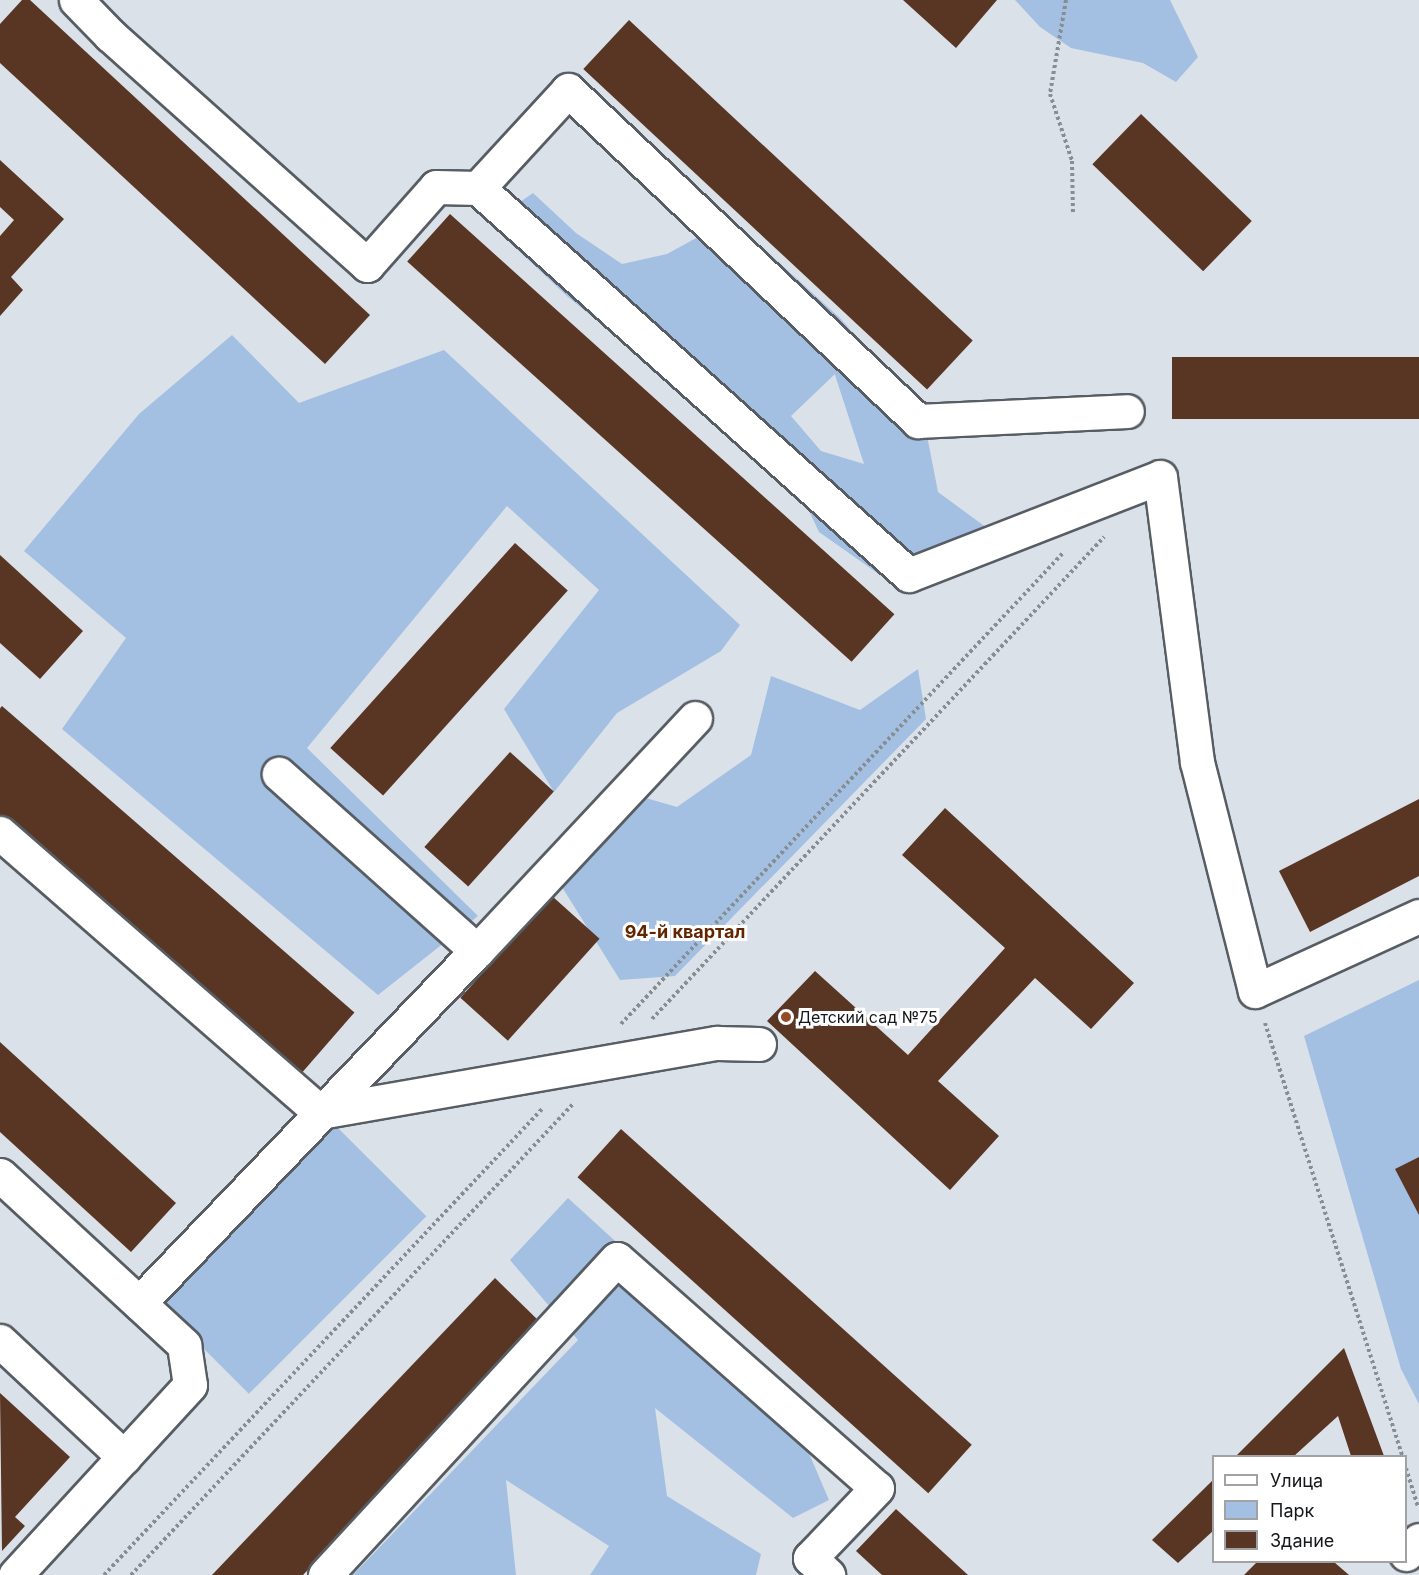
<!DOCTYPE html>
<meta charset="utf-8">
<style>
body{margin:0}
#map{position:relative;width:1419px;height:1575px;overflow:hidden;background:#dbe1e8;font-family:Inter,sans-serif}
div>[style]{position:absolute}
.green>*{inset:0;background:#a3c0e3;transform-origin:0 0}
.building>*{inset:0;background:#593523;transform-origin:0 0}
.path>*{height:4px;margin-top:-2px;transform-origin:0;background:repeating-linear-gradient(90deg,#888d92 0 3px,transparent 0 6px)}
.roads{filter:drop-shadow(2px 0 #575d63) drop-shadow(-2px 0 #575d63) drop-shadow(0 2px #575d63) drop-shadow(0 -2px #575d63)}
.minor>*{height:33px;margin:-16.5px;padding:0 16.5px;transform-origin:16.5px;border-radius:16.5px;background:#fff}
.dots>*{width:16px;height:16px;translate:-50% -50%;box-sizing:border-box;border:3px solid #fff;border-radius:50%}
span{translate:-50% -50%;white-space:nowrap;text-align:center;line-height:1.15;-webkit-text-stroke:6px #fff;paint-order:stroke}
.poi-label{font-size:16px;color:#15171a}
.left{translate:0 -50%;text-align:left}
.neighbourhood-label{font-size:18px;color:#622500;font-weight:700}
.legend{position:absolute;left:1212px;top:1455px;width:195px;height:108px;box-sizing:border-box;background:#fff;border:2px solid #a1a2a3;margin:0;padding:8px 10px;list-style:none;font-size:18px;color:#15171a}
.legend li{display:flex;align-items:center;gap:12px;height:30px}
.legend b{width:30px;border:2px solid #a1a2a3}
</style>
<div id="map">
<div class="green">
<div style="clip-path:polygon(1015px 0,1170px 0,1198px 57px,1176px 82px,1143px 63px,1071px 48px,1040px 27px)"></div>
<div style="clip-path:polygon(evenodd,533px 193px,576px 233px,622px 264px,667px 254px,707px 232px,763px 248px,841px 319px,923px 415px,938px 492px,987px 528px,890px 582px,819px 532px,794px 479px,568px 297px,504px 237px,507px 211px,533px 193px,835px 374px,835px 375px,864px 464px,821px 451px,791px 416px,835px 374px)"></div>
<div style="clip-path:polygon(232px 335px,299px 403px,444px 350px,740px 625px,721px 651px,617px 713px,554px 792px,504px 709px,599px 590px,507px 506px,307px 748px,478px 916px,378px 995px,62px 729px,126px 638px,24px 551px,139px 414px)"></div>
<div style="clip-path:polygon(918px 669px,926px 719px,675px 976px,620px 980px,552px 871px,625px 792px,677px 807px,751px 755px,771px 676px,860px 710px)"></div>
<div style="clip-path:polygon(1419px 980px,1419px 1404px,1401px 1369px,1304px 1036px)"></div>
<div style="left:333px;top:1123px;width:132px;height:251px;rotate:45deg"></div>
<div style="clip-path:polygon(568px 1198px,784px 1395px,829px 1500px,793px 1518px,655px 1408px,667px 1496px,761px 1554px,756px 1575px,590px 1575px,609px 1546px,506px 1480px,516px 1575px,353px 1575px,578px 1340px,510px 1260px)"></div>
</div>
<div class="building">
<div style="clip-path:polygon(22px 0,30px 0,370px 315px,325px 364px,0 63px,0 24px)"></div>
<div style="clip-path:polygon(903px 0,997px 0,956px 48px)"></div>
<div style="left:629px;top:20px;width:470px;height:67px;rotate:43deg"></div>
<div style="left:1141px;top:114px;width:154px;height:70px;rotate:44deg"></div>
<div style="clip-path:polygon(0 160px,64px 219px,11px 277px,23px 290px,0 316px,0 236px,14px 220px,0 207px)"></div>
<div style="left:450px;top:214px;width:598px;height:64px;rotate:42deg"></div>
<div style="left:1419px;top:357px;width:62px;height:247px;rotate:90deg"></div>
<div style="left:515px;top:543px;width:71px;height:276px;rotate:42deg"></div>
<div style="clip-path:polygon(0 555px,83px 631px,40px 679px,0 643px)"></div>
<div style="left:2px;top:706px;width:467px;height:88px;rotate:41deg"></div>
<div style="left:510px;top:752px;width:59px;height:128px;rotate:42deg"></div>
<div style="clip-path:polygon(1419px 799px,1419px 876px,1310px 932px,1279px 871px)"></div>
<div style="clip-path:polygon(945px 808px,1134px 983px,1091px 1029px,1035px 978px,938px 1081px,999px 1136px,950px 1190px,767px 1021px,815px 971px,908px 1055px,1005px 948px,902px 855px)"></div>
<div style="left:552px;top:896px;width:64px;height:137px;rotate:42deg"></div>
<div style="clip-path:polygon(0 1042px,176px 1203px,131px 1252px,0 1132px)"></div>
<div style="left:621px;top:1129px;width:472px;height:65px;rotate:42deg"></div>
<div style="clip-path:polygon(1419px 1157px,1419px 1215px,1395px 1169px)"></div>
<div style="clip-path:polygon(495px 1278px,541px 1323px,303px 1575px,212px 1575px)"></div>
<div style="clip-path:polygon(1344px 1348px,1384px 1456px,1351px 1456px,1338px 1416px,1294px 1456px,1236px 1456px)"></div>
<div style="clip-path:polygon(0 1393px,70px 1457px,15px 1517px,25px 1526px,2px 1551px)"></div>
<div style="clip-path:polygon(1214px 1479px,1214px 1530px,1178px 1563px,1152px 1540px)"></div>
<div style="clip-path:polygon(896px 1509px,968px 1575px,882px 1575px,856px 1551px)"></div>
<div style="clip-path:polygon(1257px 1562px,1334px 1562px,1349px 1575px,1244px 1575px)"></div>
</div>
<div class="path">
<div style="left:1066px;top:0;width:95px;rotate:99.7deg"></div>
<div style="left:1050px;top:94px;width:71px;rotate:71.8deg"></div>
<div style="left:1072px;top:161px;width:52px;rotate:88.9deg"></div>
<div style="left:652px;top:1019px;width:661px;rotate:-46.84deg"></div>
<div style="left:1265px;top:1023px;width:454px;rotate:72.4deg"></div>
<div style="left:621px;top:1024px;width:646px;rotate:-46.82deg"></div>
<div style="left:1406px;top:1468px;width:41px;rotate:72.9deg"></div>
<div style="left:104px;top:1575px;width:640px;rotate:-46.77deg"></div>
<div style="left:131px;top:1575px;width:646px;rotate:-46.82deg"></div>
</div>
<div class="roads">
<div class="minor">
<div style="left:76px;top:0;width:49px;rotate:45.8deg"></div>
<div style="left:110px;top:35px;width:345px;rotate:41.8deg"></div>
<div style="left:367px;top:265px;width:104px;rotate:-48.5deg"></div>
<div style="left:436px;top:187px;width:42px;rotate:1.4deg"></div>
<div style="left:478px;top:188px;width:133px;rotate:-47.4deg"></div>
<div style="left:568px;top:90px;width:482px;rotate:43.4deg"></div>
<div style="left:918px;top:421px;width:209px;rotate:-2.7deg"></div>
<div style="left:478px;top:188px;width:579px;rotate:41.92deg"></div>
<div style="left:909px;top:575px;width:269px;rotate:-21.3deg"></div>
<div style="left:1160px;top:477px;width:287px;rotate:82.6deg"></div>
<div style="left:1197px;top:762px;width:236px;rotate:75.8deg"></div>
<div style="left:1255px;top:991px;width:180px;rotate:-24.6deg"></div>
<div style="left:0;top:833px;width:425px;rotate:41.1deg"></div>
<div style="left:320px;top:1112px;width:403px;rotate:-9.9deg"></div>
<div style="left:717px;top:1043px;width:42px;rotate:1.4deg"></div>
<div style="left:477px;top:951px;width:319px;rotate:-46.9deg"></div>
<div style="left:0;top:1175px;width:251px;rotate:42.7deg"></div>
<div style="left:184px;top:1345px;width:40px;rotate:81.5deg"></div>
<div style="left:190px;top:1385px;width:258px;rotate:132.6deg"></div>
<div style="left:139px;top:1303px;width:488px;rotate:-46.2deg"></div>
<div style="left:477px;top:951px;width:266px;rotate:-138.2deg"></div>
<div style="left:0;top:1341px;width:170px;rotate:43.1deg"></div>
<div style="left:1406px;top:1554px;width:19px;rotate:-47deg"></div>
<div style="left:325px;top:1575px;width:430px;rotate:-47.3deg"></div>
<div style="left:617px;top:1259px;width:346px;rotate:41.4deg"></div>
<div style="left:877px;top:1488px;width:97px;rotate:133.7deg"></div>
<div style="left:810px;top:1558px;width:25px;rotate:43deg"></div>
</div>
</div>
<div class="dots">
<div style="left:786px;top:1017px;background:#944c28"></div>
</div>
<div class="poi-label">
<span class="left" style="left:798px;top:1017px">Детский сад №75</span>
</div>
<div class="neighbourhood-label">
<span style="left:685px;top:932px">94-й квартал</span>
</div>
<ul class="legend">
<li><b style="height:8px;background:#fff"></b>Улица</li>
<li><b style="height:16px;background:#a3c0e3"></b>Парк</li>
<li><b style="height:16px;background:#593523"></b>Здание</li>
</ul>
</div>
